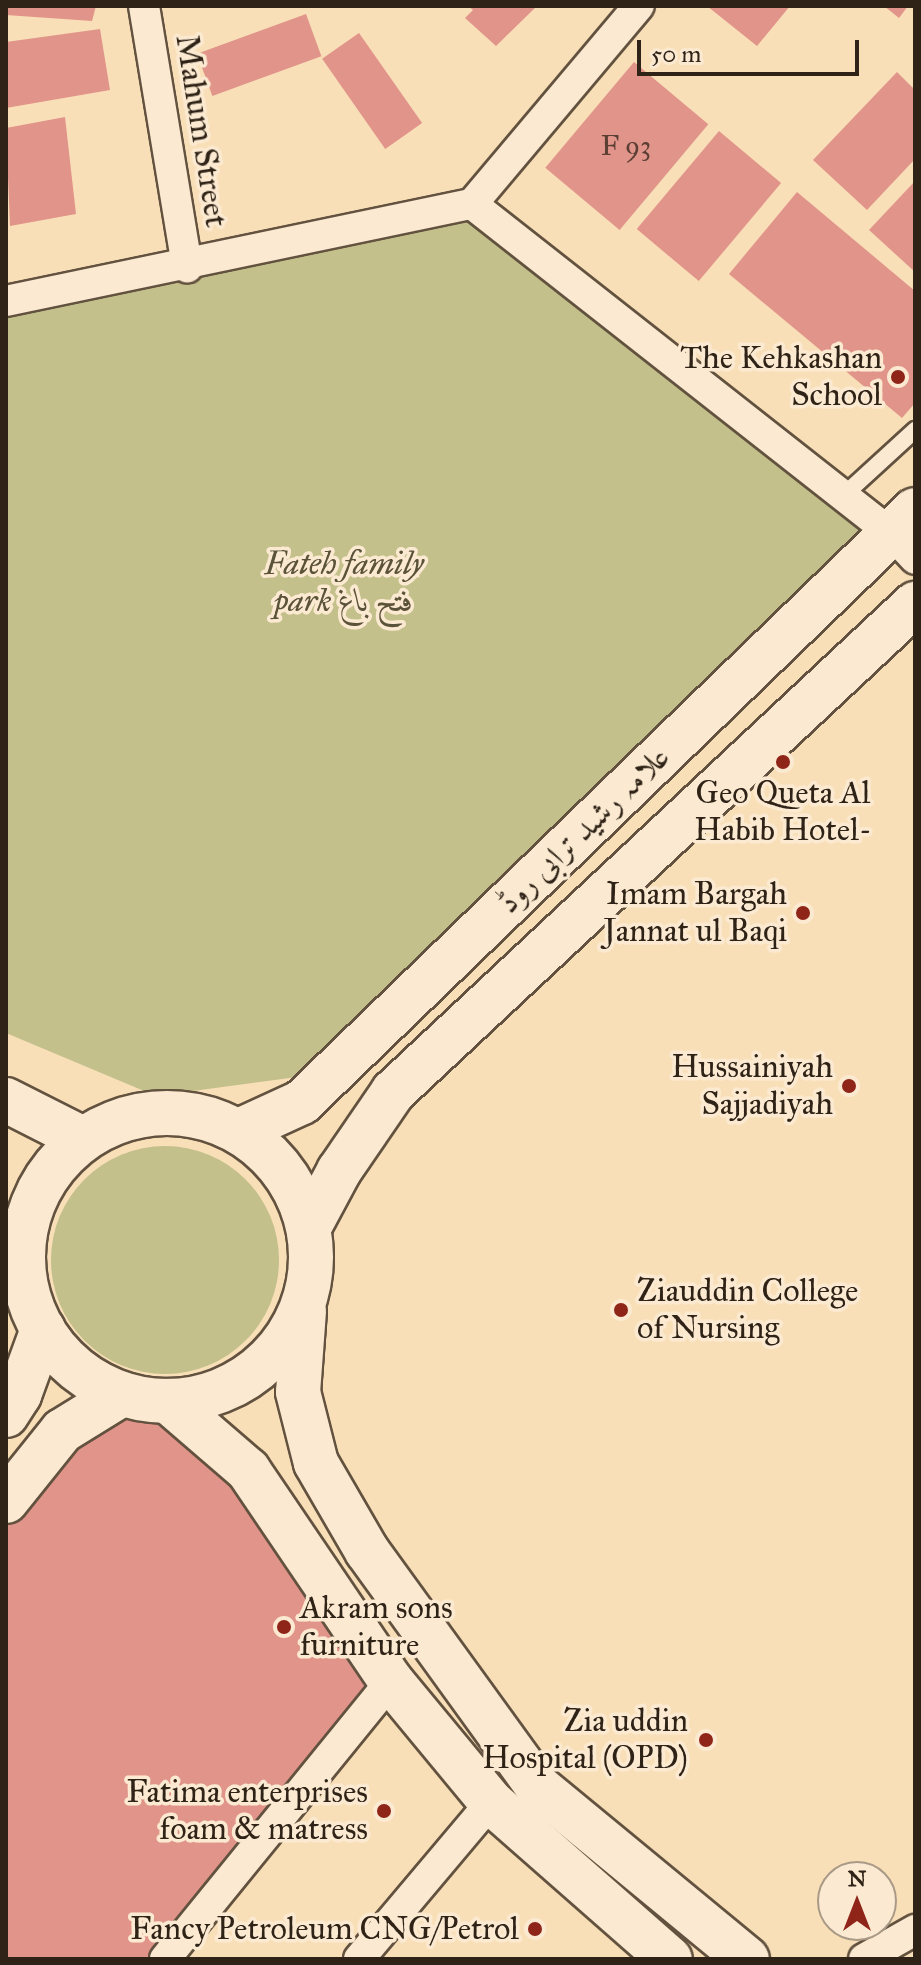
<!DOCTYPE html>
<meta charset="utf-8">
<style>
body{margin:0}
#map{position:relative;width:921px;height:1965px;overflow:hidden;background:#f9dfb8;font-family:"IM FELL Great Primer",Amiri,serif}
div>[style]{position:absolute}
.green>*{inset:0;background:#c3c08b}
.round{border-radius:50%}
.building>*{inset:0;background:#e19489;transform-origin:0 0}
.roads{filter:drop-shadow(2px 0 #62523f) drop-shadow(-2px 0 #62523f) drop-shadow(0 2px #62523f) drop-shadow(0 -2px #62523f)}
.lane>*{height:16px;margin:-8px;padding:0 8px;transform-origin:8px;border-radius:8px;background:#fbead1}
.street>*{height:30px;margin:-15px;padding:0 15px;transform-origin:15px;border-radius:15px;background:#fbead1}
.secondary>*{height:44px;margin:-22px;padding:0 22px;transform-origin:22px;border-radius:22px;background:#fbead1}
.secondary>.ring{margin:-22px;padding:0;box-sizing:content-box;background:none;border:44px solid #fbead1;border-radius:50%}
.dots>*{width:22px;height:22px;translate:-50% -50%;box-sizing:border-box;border:4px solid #fbead1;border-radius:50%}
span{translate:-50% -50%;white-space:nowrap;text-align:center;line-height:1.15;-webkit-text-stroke:7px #fbead1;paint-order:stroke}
.number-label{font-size:28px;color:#5c3f34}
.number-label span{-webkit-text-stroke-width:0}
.street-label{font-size:32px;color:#2f2317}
.poi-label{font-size:32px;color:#2f2317}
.right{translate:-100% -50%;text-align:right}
.left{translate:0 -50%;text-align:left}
.park-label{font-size:32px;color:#5b523a;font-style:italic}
.frame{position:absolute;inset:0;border:8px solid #2f2317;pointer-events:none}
.north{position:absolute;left:817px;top:1861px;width:80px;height:80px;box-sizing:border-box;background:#fbead1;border:2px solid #a99a87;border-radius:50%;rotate:0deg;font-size:22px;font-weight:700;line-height:32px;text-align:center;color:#2f2317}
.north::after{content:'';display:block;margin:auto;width:28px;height:36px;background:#8f2418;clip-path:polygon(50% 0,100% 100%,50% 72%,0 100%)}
.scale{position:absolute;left:637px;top:40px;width:222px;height:36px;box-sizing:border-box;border:4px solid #2f2317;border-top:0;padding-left:10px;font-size:24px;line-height:28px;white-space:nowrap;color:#2f2317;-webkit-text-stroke:6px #fbead1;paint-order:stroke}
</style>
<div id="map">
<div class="green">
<div style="clip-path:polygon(482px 211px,892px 534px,312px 1075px,156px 1096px,6px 1033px,6px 305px)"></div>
<div class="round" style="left:51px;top:1146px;width:228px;height:228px"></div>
</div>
<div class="building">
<div style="clip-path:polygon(6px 6px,96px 6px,92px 21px,6px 15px)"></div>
<div style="clip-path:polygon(468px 6px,537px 6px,496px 46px,465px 18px,473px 10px)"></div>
<div style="clip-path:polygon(707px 6px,790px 6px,757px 46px)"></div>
<div style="clip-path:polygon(884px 6px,908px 6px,899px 18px)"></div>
<div style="left:306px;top:14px;width:45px;height:116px;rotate:70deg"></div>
<div style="clip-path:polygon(100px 29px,110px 90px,6px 108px,6px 42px)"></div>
<div style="left:359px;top:33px;width:110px;height:45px;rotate:55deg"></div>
<div style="left:634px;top:62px;width:97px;height:138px;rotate:40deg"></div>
<div style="clip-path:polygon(897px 72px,915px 90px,915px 159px,867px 210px,813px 160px)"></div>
<div style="clip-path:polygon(65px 117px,76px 214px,10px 226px,6px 128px)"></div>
<div style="left:719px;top:131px;width:81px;height:128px;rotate:40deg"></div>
<div style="clip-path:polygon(915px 181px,915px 272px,869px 230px)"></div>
<div style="clip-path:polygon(797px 192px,915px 291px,915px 403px,902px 418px,729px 274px)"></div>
<div style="clip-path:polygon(123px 1398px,167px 1405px,248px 1472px,388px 1680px,163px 1959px,6px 1959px,6px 1509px)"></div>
</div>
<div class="roads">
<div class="lane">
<div style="left:843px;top:496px;width:98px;rotate:-42.5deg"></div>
</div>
<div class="street">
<div style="left:144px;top:6px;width:265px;rotate:80.6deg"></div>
<div style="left:472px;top:204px;width:534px;rotate:38.16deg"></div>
<div style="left:892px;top:534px;width:34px;rotate:47deg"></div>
<div style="left:6px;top:301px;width:476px;rotate:-11.8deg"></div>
<div style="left:472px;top:204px;width:259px;rotate:-49.9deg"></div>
<div style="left:165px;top:1959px;width:358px;rotate:-50.9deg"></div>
<div style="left:359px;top:1959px;width:205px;rotate:-49.9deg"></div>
<div style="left:864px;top:1959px;width:59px;rotate:-29.6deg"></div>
</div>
<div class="secondary">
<div style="left:6px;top:1100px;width:86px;rotate:26.9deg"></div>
<div class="ring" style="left:23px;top:1113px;width:244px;height:244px"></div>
<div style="left:239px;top:1131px;width:69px;rotate:-24.7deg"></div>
<div style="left:302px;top:1102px;width:852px;rotate:-44deg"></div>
<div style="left:309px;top:1227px;width:64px;rotate:-61.8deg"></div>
<div style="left:339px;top:1171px;width:96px;rotate:-55.6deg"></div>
<div style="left:393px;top:1092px;width:715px;rotate:-43.07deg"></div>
<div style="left:304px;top:1311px;width:81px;rotate:94.2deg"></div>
<div style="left:298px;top:1392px;width:73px;rotate:75.8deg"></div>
<div style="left:316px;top:1463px;width:102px;rotate:59.9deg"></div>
<div style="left:367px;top:1551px;width:290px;rotate:54.1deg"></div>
<div style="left:537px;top:1786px;width:272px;rotate:39.5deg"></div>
<div style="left:168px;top:1401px;width:106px;rotate:40.8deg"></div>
<div style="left:248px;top:1470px;width:255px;rotate:55.9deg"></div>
<div style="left:391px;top:1681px;width:157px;rotate:50.4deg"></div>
<div style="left:491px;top:1802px;width:238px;rotate:41.3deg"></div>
<div style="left:6px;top:1415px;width:24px;rotate:-57deg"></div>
<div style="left:19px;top:1395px;width:70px;rotate:-70deg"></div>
<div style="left:6px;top:1501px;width:90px;rotate:-51.3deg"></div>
<div style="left:62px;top:1431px;width:70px;rotate:-31.7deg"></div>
</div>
</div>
<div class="dots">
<div style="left:898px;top:377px;background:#8f2418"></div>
<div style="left:783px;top:762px;background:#8f2418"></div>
<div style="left:803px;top:913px;background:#8f2418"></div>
<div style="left:849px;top:1086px;background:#8f2418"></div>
<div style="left:621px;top:1310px;background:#8f2418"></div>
<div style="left:284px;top:1627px;background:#8f2418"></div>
<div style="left:706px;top:1740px;background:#8f2418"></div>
<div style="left:384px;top:1811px;background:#8f2418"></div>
<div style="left:535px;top:1929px;background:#8f2418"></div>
</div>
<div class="number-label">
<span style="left:626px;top:146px">F 93</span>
</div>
<div class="street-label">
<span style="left:201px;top:131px;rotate:81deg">Mahum Street</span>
<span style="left:584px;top:830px;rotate:-44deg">علامہ رشید ترابی روڈ</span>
</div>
<div class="poi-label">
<span class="right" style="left:882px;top:377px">The Kehkashan<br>School</span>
<span style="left:783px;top:812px">Geo Queta Al<br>Habib Hotel-</span>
<span class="right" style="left:787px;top:913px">Imam Bargah<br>Jannat ul Baqi</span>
<span class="right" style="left:833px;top:1086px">Hussainiyah<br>Sajjadiyah</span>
<span class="left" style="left:637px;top:1310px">Ziauddin College<br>of Nursing</span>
<span class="left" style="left:300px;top:1627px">Akram sons<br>furniture</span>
<span class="right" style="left:688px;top:1740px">Zia uddin<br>Hospital (OPD)</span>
<span class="right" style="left:368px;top:1811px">Fatima enterprises<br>foam &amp; matress</span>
<span class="right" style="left:519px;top:1929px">Fancy Petroleum CNG/Petrol</span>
</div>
<div class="park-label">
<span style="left:344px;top:583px">Fateh family<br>park فتح باغ</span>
</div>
<div class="frame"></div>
<div class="north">N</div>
<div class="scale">50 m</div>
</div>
